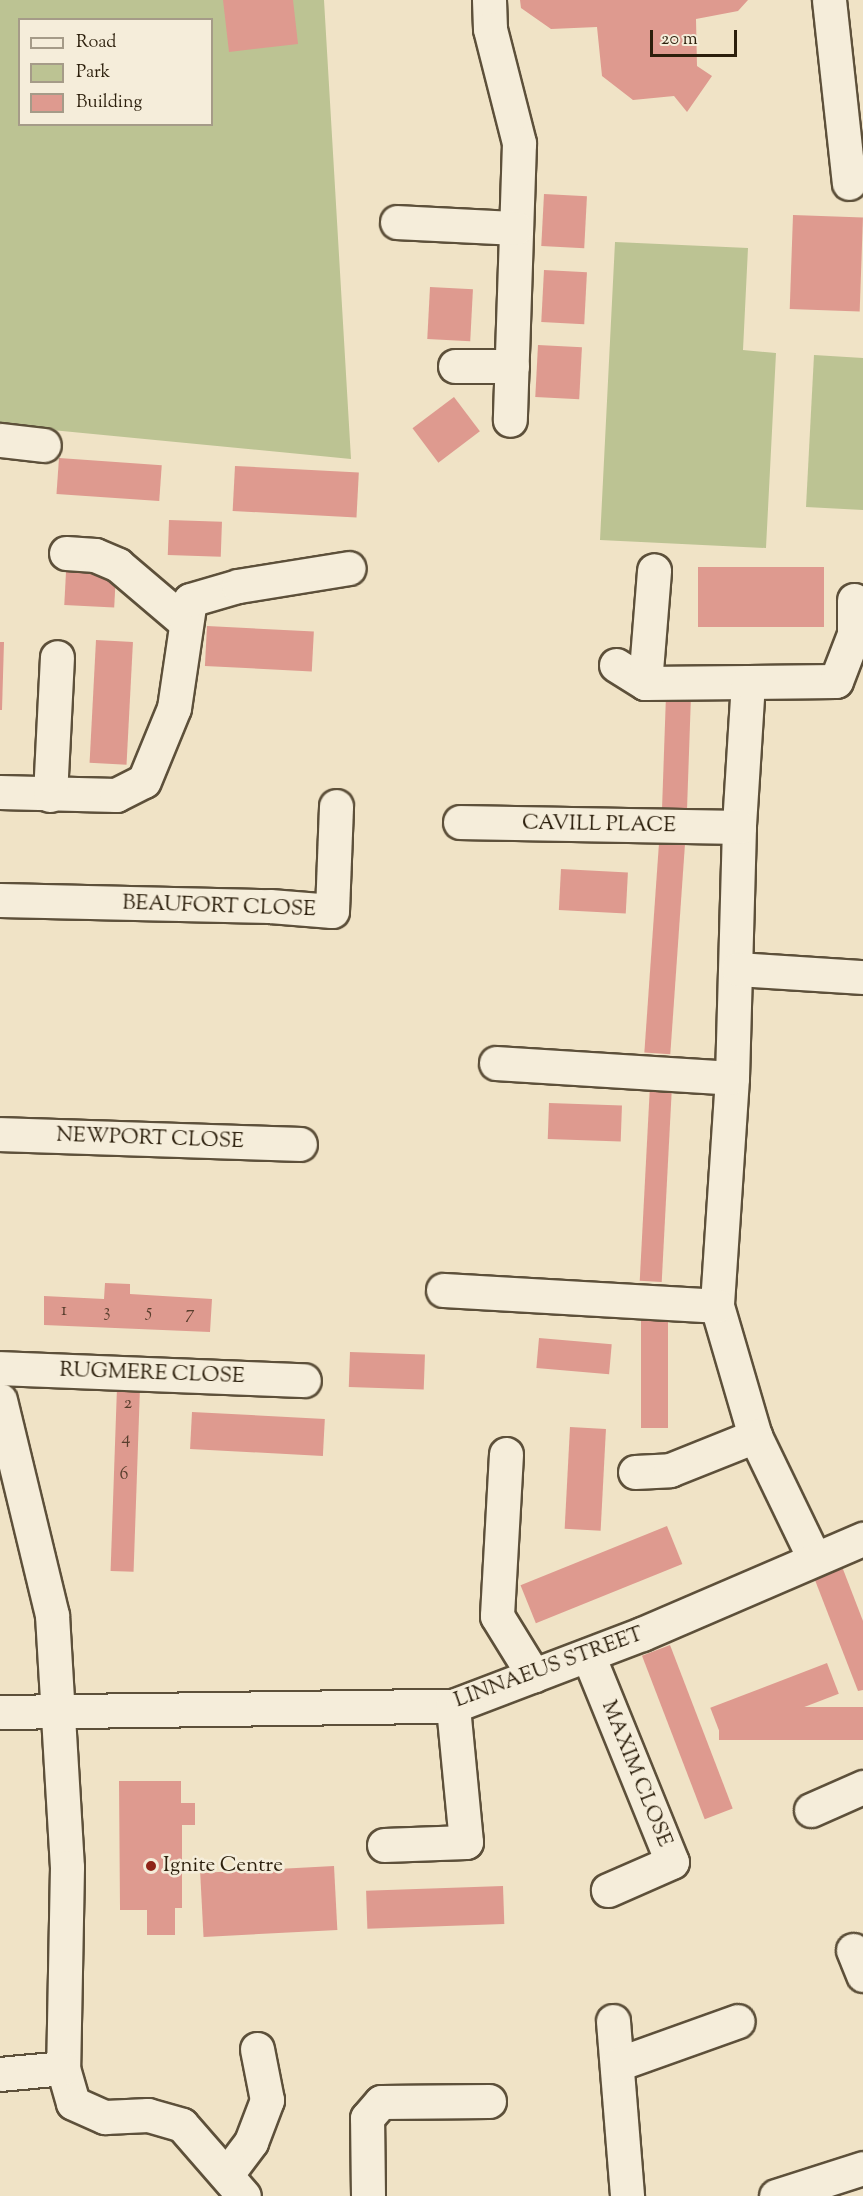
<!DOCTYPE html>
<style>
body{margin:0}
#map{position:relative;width:863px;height:2196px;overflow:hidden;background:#f0e3c6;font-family:"Sorts Mill Goudy",serif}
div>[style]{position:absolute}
.green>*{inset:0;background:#bcc393}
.building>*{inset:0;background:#de9a8f;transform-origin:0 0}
.roads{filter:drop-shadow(2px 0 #5d503a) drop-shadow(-2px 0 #5d503a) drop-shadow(0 2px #5d503a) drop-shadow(0 -2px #5d503a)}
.minor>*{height:33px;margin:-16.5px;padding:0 16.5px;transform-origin:16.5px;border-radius:16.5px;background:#f5edda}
.dots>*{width:16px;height:16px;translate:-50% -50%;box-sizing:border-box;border:3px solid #f5edda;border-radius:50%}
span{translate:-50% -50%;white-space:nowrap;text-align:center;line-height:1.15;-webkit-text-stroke:5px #f5edda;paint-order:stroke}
.number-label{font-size:18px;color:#583e2d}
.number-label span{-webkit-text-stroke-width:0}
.street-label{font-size:21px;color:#2c1f0c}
.poi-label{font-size:21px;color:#2c1f0c}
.left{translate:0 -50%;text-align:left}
.legend{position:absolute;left:18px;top:18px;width:195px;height:108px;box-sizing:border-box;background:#f5edda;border:2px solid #a59b88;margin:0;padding:8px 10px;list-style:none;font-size:18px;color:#2c1f0c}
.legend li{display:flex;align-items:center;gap:12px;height:30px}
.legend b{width:30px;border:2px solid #a59b88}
.scale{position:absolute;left:650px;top:30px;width:87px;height:27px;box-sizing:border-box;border:3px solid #2c1f0c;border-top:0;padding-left:8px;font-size:18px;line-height:21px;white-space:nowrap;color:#2c1f0c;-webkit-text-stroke:4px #f5edda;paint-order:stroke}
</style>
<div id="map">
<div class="green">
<div style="clip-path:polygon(evenodd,0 0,324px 0,351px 459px,0 425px,0 0,20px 20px,212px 20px,212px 124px,20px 124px,20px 20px)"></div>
<div style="clip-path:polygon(615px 242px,748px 248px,743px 350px,776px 353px,766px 548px,600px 540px)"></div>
<div style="clip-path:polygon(814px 355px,863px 358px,863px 510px,806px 507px)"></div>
</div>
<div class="building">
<div style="clip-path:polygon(223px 0,293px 0,298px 44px,229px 52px)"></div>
<div style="clip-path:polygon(520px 0,748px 0,738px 11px,696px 19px,697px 66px,712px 76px,687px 112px,674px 96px,633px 100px,602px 76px,597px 27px,551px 29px,521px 8px)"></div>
<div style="left:544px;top:194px;width:43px;height:52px;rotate:3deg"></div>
<div style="left:793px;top:215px;width:70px;height:94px;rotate:2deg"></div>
<div style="left:544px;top:270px;width:43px;height:52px;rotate:3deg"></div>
<div style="left:430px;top:287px;width:43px;height:52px;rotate:3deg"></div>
<div style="left:538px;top:345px;width:44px;height:52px;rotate:3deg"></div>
<div style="left:454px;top:397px;width:43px;height:52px;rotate:53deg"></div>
<div style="left:59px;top:458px;width:103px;height:36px;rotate:4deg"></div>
<div style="left:235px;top:466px;width:124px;height:45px;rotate:3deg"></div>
<div style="left:169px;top:520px;width:53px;height:35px;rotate:2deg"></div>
<div style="left:698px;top:567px;width:126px;height:60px"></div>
<div style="left:66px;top:572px;width:50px;height:33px;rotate:3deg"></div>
<div style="left:207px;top:626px;width:107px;height:40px;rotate:3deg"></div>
<div style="left:96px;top:640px;width:37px;height:123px;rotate:3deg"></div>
<div style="clip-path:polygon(0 642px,4px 642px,2px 710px,0 710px)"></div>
<div style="left:666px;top:695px;width:25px;height:116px;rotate:2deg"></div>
<div style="left:659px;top:843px;width:26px;height:210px;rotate:4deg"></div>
<div style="left:561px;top:869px;width:67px;height:41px;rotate:3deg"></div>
<div style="left:650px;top:1085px;width:22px;height:196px;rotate:3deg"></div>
<div style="left:549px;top:1103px;width:73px;height:36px;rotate:2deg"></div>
<div style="clip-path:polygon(105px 1283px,130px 1284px,130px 1294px,212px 1299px,210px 1332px,44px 1325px,44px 1296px,104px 1299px)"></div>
<div style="left:641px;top:1315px;width:27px;height:113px"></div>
<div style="left:539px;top:1338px;width:73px;height:30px;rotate:5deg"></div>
<div style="left:350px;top:1352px;width:75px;height:35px;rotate:2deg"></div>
<div style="left:117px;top:1387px;width:23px;height:184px;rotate:2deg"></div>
<div style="left:192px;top:1412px;width:133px;height:37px;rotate:3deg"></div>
<div style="left:570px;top:1427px;width:36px;height:102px;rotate:3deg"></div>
<div style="left:667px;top:1526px;width:41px;height:158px;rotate:68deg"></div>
<div style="clip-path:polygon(841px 1564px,863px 1621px,863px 1690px,858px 1691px,813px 1575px)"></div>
<div style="left:670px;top:1645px;width:175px;height:30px;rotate:69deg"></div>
<div style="left:827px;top:1663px;width:33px;height:125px;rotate:69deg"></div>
<div style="left:863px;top:1707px;width:33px;height:144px;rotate:90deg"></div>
<div style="clip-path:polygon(119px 1781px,181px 1781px,181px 1803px,195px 1803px,195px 1825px,182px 1825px,182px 1908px,175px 1908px,175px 1935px,147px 1935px,147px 1910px,120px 1910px)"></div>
<div style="left:334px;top:1866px;width:64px;height:134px;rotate:87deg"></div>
<div style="left:503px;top:1886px;width:38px;height:137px;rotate:88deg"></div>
</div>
<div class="roads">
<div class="minor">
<div style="left:489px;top:0;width:29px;rotate:88deg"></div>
<div style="left:490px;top:29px;width:118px;rotate:75.7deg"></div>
<div style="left:519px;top:143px;width:277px;rotate:91.9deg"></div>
<div style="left:829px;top:0;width:184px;rotate:83.8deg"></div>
<div style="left:397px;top:222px;width:119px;rotate:2.9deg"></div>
<div style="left:455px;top:366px;width:57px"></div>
<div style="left:0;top:440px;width:44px;rotate:6.5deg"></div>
<div style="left:66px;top:553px;width:29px;rotate:4deg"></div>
<div style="left:95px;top:555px;width:25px;rotate:23deg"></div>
<div style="left:118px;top:565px;width:88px;rotate:40.4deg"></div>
<div style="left:616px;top:665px;width:34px;rotate:32deg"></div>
<div style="left:645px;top:683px;width:103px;rotate:-0.6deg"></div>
<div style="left:748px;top:682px;width:145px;rotate:93.6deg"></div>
<div style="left:739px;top:827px;width:251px;rotate:91.6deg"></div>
<div style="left:732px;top:1078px;width:228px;rotate:93.8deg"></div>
<div style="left:717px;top:1306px;width:135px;rotate:73.7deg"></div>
<div style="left:755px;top:1436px;width:136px;rotate:64.2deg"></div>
<div style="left:748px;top:682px;width:88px;rotate:-0.7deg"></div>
<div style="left:836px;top:681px;width:50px;rotate:-69deg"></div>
<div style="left:854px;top:634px;width:34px;rotate:-90deg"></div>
<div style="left:645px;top:683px;width:113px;rotate:-85.4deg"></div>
<div style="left:0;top:792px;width:116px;rotate:1.5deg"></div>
<div style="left:116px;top:795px;width:31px;rotate:-27deg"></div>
<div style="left:144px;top:781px;width:79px;rotate:-67.7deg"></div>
<div style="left:174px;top:708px;width:109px;rotate:-81.6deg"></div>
<div style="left:190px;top:600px;width:50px;rotate:-16.3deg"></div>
<div style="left:238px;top:586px;width:112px;rotate:-9.2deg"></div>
<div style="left:50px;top:795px;width:138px;rotate:-87.1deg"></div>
<div style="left:460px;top:822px;width:279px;rotate:1deg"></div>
<div style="left:0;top:900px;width:270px;rotate:1.3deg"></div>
<div style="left:270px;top:906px;width:62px;rotate:4.6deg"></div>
<div style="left:332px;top:911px;width:105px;rotate:-87.8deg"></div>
<div style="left:738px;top:969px;width:125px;rotate:3.7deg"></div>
<div style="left:496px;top:1063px;width:236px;rotate:3.6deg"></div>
<div style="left:0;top:1134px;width:300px;rotate:1.9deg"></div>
<div style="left:443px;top:1290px;width:274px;rotate:3.3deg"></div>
<div style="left:0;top:1368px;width:304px;rotate:2.3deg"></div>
<div style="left:0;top:1400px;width:221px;rotate:76.4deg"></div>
<div style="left:52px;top:1615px;width:252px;rotate:86.6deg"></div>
<div style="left:67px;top:1867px;width:201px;rotate:91.1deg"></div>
<div style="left:63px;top:2068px;width:36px;rotate:74deg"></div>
<div style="left:73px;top:2103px;width:35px;rotate:24deg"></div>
<div style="left:105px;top:2117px;width:43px;rotate:-2.7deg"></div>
<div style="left:148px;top:2115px;width:35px;rotate:16deg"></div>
<div style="left:182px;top:2125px;width:94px;rotate:48.9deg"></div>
<div style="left:506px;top:1454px;width:162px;rotate:93.2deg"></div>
<div style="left:497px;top:1616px;width:70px;rotate:58.3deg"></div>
<div style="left:635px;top:1472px;width:35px;rotate:-3deg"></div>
<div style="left:670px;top:1470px;width:92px;rotate:-21.8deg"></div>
<div style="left:588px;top:1655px;width:223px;rotate:67.9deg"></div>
<div style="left:672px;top:1862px;width:70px;rotate:156.4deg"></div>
<div style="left:0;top:1712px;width:453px;rotate:-0.8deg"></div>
<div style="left:453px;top:1706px;width:202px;rotate:-20.9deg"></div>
<div style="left:642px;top:1634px;width:241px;rotate:-23.3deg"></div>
<div style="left:811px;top:1810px;width:57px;rotate:-23.9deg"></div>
<div style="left:384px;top:1845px;width:82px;rotate:-2.1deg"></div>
<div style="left:466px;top:1842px;width:137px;rotate:-95.5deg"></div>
<div style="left:853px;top:1950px;width:27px;rotate:68deg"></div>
<div style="left:613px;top:2021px;width:176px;rotate:85.4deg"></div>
<div style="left:618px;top:2064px;width:127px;rotate:-19.7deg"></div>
<div style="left:0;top:2074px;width:63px;rotate:-5.4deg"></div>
<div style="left:227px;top:2174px;width:40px;rotate:-53deg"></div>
<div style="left:251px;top:2142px;width:45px;rotate:-69.1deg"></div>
<div style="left:267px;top:2100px;width:52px;rotate:-101.1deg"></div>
<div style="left:368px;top:2196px;width:78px;rotate:-90.7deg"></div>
<div style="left:367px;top:2118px;width:21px;rotate:-49deg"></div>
<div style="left:381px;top:2102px;width:108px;rotate:-0.5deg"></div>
<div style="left:776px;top:2196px;width:91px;rotate:-17.8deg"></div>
</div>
</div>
<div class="dots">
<div style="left:151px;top:1866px;background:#8f2418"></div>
</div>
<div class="number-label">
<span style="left:64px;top:1311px">1</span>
<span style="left:107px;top:1312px">3</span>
<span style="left:149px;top:1312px">5</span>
<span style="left:190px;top:1314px">7</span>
<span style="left:128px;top:1404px">2</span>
<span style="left:126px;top:1439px">4</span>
<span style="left:124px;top:1475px">6</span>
</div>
<div class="street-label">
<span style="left:599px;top:825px;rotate:1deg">CAVILL PLACE</span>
<span style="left:219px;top:907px;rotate:2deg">BEAUFORT CLOSE</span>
<span style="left:150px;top:1139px;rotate:2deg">NEWPORT CLOSE</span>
<span style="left:152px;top:1374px;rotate:2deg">RUGMERE CLOSE</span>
<span style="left:549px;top:1668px;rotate:-20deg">LINNAEUS STREET</span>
<span style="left:636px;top:1774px;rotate:68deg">MAXIM CLOSE</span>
</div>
<div class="poi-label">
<span class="left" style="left:163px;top:1866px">Ignite Centre</span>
</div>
<ul class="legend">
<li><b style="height:8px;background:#f5edda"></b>Road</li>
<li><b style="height:16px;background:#bcc393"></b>Park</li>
<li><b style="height:16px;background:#de9a8f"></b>Building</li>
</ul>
<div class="scale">20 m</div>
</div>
